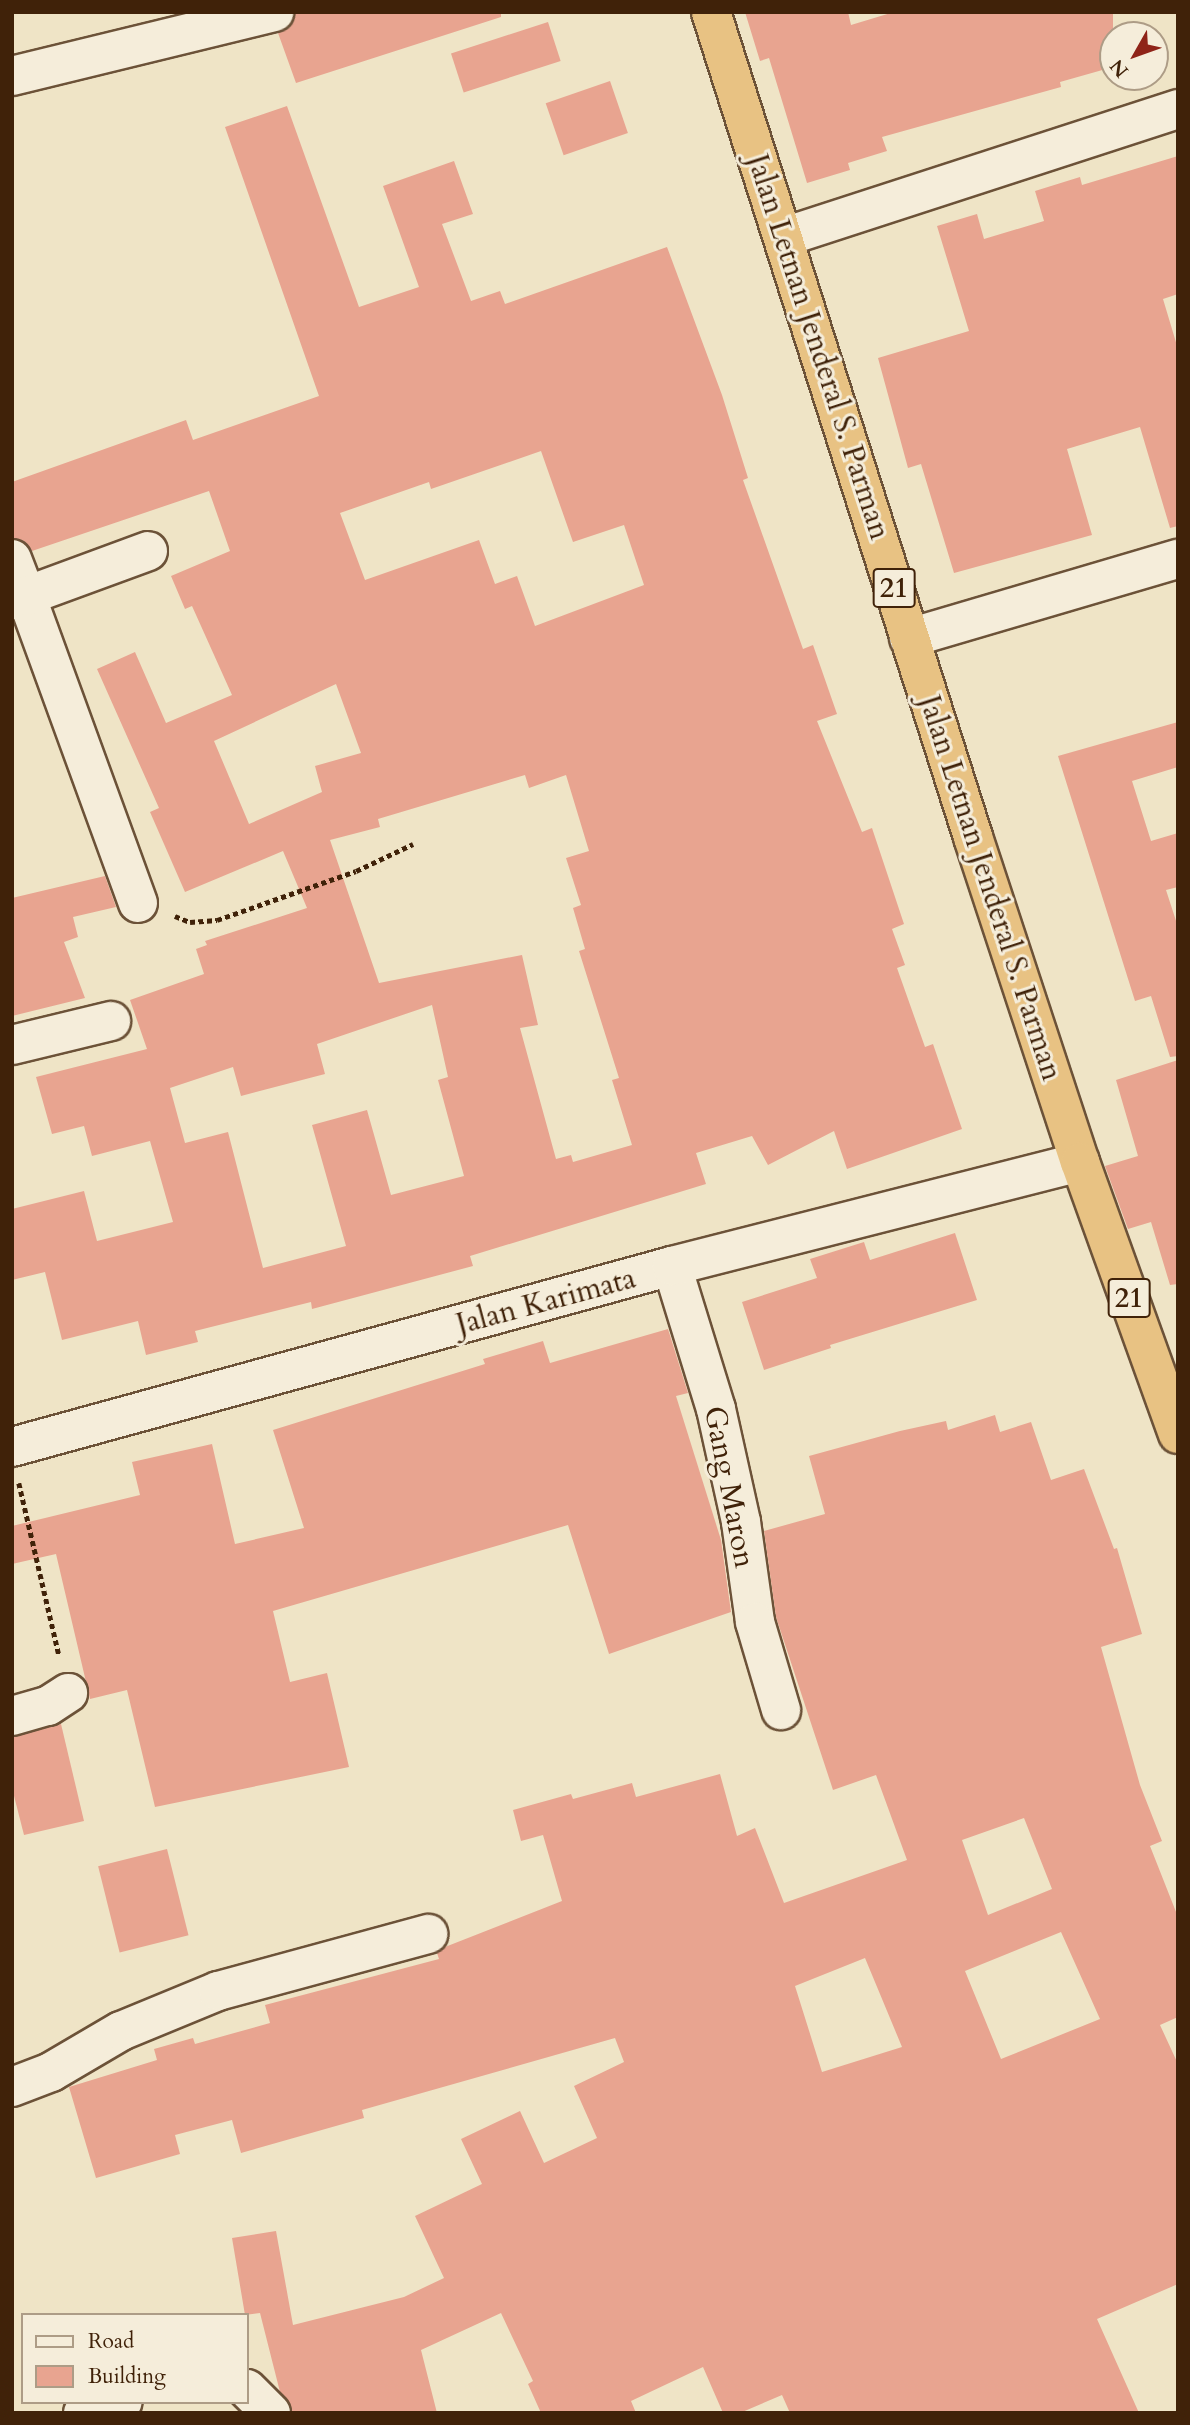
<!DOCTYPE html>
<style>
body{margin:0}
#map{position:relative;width:1190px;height:2425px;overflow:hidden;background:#efe4c6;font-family:Cardo,serif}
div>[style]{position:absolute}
.building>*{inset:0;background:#e8a490;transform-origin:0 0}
.path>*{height:4.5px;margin-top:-2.25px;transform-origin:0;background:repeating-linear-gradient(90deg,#402209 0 5px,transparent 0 8.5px)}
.roads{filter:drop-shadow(2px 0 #6c5238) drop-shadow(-2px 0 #6c5238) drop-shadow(0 2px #6c5238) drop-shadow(0 -2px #6c5238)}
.street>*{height:38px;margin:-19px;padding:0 19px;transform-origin:19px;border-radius:19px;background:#f5edda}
.secondary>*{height:38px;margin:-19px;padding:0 19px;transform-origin:19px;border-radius:19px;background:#f5edda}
.highway>*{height:38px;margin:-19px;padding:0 19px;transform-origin:19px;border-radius:19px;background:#e8c283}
span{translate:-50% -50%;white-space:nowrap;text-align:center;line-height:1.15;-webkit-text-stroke:6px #f5edda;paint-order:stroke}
.shield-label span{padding:2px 5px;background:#f5edda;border:2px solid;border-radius:5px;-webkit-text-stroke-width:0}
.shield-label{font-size:28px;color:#402209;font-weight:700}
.street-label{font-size:30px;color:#402209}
.frame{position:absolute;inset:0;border:14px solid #402209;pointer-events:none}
.legend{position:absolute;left:21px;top:2313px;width:228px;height:91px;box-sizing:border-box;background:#f5edda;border:2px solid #ad9c86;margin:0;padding:9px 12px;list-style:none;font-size:21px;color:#402209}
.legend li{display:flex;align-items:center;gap:14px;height:35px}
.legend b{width:35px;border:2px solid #ad9c86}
.north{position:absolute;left:1099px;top:21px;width:70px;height:70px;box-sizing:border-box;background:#f5edda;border:2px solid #ad9c86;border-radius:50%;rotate:230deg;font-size:19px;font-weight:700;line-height:28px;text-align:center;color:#402209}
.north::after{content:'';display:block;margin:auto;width:24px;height:32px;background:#8f2418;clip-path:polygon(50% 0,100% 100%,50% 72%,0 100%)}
</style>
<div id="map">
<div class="building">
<div style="clip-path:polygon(295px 12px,501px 12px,501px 17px,296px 83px,278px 33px,290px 27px)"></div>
<div style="clip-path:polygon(745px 12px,848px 12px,851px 25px,894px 12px,1113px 12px,1113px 67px,1060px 82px,1061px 87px,882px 137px,887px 151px,848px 163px,850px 170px,807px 183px,769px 58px,760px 61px)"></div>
<div style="left:548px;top:22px;width:41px;height:102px;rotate:72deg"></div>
<div style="left:610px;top:81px;width:55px;height:68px;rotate:71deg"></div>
<div style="clip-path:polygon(evenodd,287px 106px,359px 307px,419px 287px,383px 186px,454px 161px,473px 214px,442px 224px,471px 301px,500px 291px,505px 304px,667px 247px,722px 395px,748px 478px,743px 480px,803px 649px,813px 645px,837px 714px,817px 721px,862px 832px,872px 828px,904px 924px,892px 929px,905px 965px,897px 968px,925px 1047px,933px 1044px,962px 1129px,847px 1169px,834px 1131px,768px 1165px,752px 1136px,696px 1153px,706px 1184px,470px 1256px,473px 1266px,312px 1309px,311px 1302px,195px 1331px,198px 1342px,146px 1355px,138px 1321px,62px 1340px,45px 1272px,12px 1280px,12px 1209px,84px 1191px,97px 1241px,173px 1222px,150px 1141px,92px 1156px,84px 1126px,52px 1134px,36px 1077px,147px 1049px,130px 1000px,204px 974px,196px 949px,207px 945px,205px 941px,307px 908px,283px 851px,185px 892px,150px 812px,159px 808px,97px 669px,135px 652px,166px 723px,232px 695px,192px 606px,185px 609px,171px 576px,230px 551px,209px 491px,32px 551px,25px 542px,12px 538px,12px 482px,186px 420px,193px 440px,319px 396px,225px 127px,287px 106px,541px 451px,573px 542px,624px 525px,644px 585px,535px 626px,517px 576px,495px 584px,479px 540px,365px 580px,340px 513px,429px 482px,431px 489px,541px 451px,287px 106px,336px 684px,361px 753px,315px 766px,322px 792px,249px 824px,214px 741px,336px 684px,287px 106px,525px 775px,529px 788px,566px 775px,589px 851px,566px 858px,581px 905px,573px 908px,585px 949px,579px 951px,619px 1078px,612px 1080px,632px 1145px,573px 1162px,571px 1155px,556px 1159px,520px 1028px,538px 1025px,522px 955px,379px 983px,330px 840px,380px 827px,378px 819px,525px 775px,287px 106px,432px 1005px,448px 1077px,438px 1080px,464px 1176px,391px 1195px,367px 1110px,312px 1125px,346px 1246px,263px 1268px,228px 1132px,185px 1143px,170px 1088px,233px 1067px,241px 1096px,325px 1074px,317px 1044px,432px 1005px)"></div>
<div style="clip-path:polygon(1178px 156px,1178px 294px,1163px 299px,1178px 349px,1178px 526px,1170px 528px,1140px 427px,1067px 449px,1092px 535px,954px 573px,921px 464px,908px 468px,878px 358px,969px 331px,937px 226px,977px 214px,984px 239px,1044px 221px,1035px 191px,1080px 177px,1082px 185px)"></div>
<div style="clip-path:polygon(1178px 722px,1178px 767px,1132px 781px,1151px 841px,1178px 833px,1178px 887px,1166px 890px,1178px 927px,1178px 1056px,1170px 1057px,1151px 996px,1135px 1001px,1058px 756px)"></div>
<div style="clip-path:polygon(105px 876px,116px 907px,73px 917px,78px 937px,64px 942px,85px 998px,12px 1016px,12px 898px)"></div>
<div style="clip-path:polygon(1178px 1060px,1178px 1284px,1170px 1285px,1151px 1222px,1128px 1229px,1105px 1166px,1138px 1156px,1116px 1080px)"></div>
<div style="clip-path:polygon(955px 1233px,977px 1300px,830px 1345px,831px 1348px,764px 1370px,742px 1302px,817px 1278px,810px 1259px,864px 1242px,870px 1260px)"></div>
<div style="clip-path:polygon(668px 1329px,688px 1393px,676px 1396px,721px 1540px,731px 1612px,609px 1654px,568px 1525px,273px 1611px,290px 1682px,327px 1673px,349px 1767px,155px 1807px,127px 1690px,90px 1699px,56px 1554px,12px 1564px,12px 1526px,140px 1495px,132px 1462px,212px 1444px,235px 1544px,304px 1528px,273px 1430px,485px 1364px,483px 1359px,543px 1341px,550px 1363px)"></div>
<div style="clip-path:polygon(evenodd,995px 1415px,1000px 1432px,1031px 1422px,1051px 1480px,1084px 1469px,1114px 1549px,1117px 1548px,1142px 1634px,1101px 1647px,1140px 1785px,1162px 1841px,1150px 1846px,1178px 1917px,1178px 2017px,1160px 2025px,1178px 2064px,1178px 2284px,1097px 2319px,1139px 2413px,790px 2413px,782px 2395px,740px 2413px,723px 2413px,703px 2367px,631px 2401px,636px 2413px,541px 2413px,528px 2384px,533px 2381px,501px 2313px,421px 2350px,437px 2413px,292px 2413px,280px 2392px,260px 2313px,245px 2315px,232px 2238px,276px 2231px,293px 2325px,404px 2297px,444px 2278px,415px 2216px,482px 2184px,461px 2139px,520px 2111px,544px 2163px,597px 2138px,574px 2086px,624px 2062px,615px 2038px,362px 2110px,364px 2118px,241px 2153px,232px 2120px,175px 2135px,180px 2154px,96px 2178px,69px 2087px,157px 2060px,154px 2049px,193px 2038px,195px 2044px,270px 2023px,265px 2005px,439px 1959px,437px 1953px,445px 1947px,562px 1901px,543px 1835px,521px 1841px,513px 1810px,571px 1794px,573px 1799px,632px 1783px,636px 1797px,720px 1774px,737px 1836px,755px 1828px,784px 1903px,907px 1860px,876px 1775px,833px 1790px,776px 1617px,764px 1531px,825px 1514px,809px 1456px,900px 1431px,946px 1421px,948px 1430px,995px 1415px,1024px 1818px,1052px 1889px,988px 1915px,962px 1840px,1024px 1818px,995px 1415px,1061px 1932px,1100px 2019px,1001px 2059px,965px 1971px,1061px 1932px,995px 1415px,865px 1958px,902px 2047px,822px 2072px,795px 1986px,865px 1958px)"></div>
<div style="clip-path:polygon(61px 1724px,84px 1821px,24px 1835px,12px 1788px,12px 1737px)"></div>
<div style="left:167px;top:1849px;width:89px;height:71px;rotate:76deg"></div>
</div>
<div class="path">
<div style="left:175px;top:916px;width:16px;rotate:22deg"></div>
<div style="left:190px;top:922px;width:27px;rotate:-4deg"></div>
<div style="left:217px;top:920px;width:147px;rotate:-19.4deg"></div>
<div style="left:356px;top:871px;width:63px;rotate:-25.3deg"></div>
<div style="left:19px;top:1483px;width:177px;rotate:76.9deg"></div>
</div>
<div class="roads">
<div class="street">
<div style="left:12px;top:76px;width:270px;rotate:-13.7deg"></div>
<div style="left:784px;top:237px;width:414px;rotate:-18deg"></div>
<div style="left:12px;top:559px;width:40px;rotate:69deg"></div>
<div style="left:26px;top:596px;width:15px;rotate:164deg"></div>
<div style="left:909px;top:638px;width:280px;rotate:-16.4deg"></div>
<div style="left:138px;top:903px;width:327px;rotate:-110deg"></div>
<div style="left:26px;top:596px;width:130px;rotate:-20.2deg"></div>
<div style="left:12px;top:1045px;width:102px;rotate:-13.6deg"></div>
<div style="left:672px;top:1266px;width:150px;rotate:72.9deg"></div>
<div style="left:716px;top:1409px;width:116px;rotate:77.5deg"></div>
<div style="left:741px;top:1522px;width:101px;rotate:82deg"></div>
<div style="left:755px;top:1622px;width:92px;rotate:73.5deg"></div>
<div style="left:12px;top:1716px;width:37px;rotate:-16deg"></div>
<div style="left:48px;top:1706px;width:24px;rotate:-33deg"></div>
<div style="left:12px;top:2087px;width:42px;rotate:-21deg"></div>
<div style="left:51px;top:2072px;width:81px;rotate:-30.4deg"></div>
<div style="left:121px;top:2031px;width:105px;rotate:-22.4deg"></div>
<div style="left:218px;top:1991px;width:218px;rotate:-15.2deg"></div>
<div style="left:247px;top:2389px;width:34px;rotate:45deg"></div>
<div style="left:83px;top:2413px;width:41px;rotate:-15.4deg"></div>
</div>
<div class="secondary">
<div style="left:12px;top:1447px;width:684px;rotate:-15.34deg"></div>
<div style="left:672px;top:1266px;width:421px;rotate:-14.3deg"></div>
</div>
<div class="highway">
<div style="left:711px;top:12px;width:866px;rotate:72.38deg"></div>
<div style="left:973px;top:837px;width:342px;rotate:71.8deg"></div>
<div style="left:1080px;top:1162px;width:289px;rotate:70.2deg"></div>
</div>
</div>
<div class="shield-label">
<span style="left:894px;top:588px">21</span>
<span style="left:1129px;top:1298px">21</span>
</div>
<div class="street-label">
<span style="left:818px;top:347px;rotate:72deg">Jalan Letnan Jenderal S. Parman</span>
<span style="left:990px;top:888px;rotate:72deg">Jalan Letnan Jenderal S. Parman</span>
<span style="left:546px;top:1302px;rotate:-15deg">Jalan Karimata</span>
<span style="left:729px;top:1487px;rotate:79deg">Gang Maron</span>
</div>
<div class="frame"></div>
<ul class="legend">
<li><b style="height:9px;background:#f5edda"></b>Road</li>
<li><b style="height:19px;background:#e8a490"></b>Building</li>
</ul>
<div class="north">N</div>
</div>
